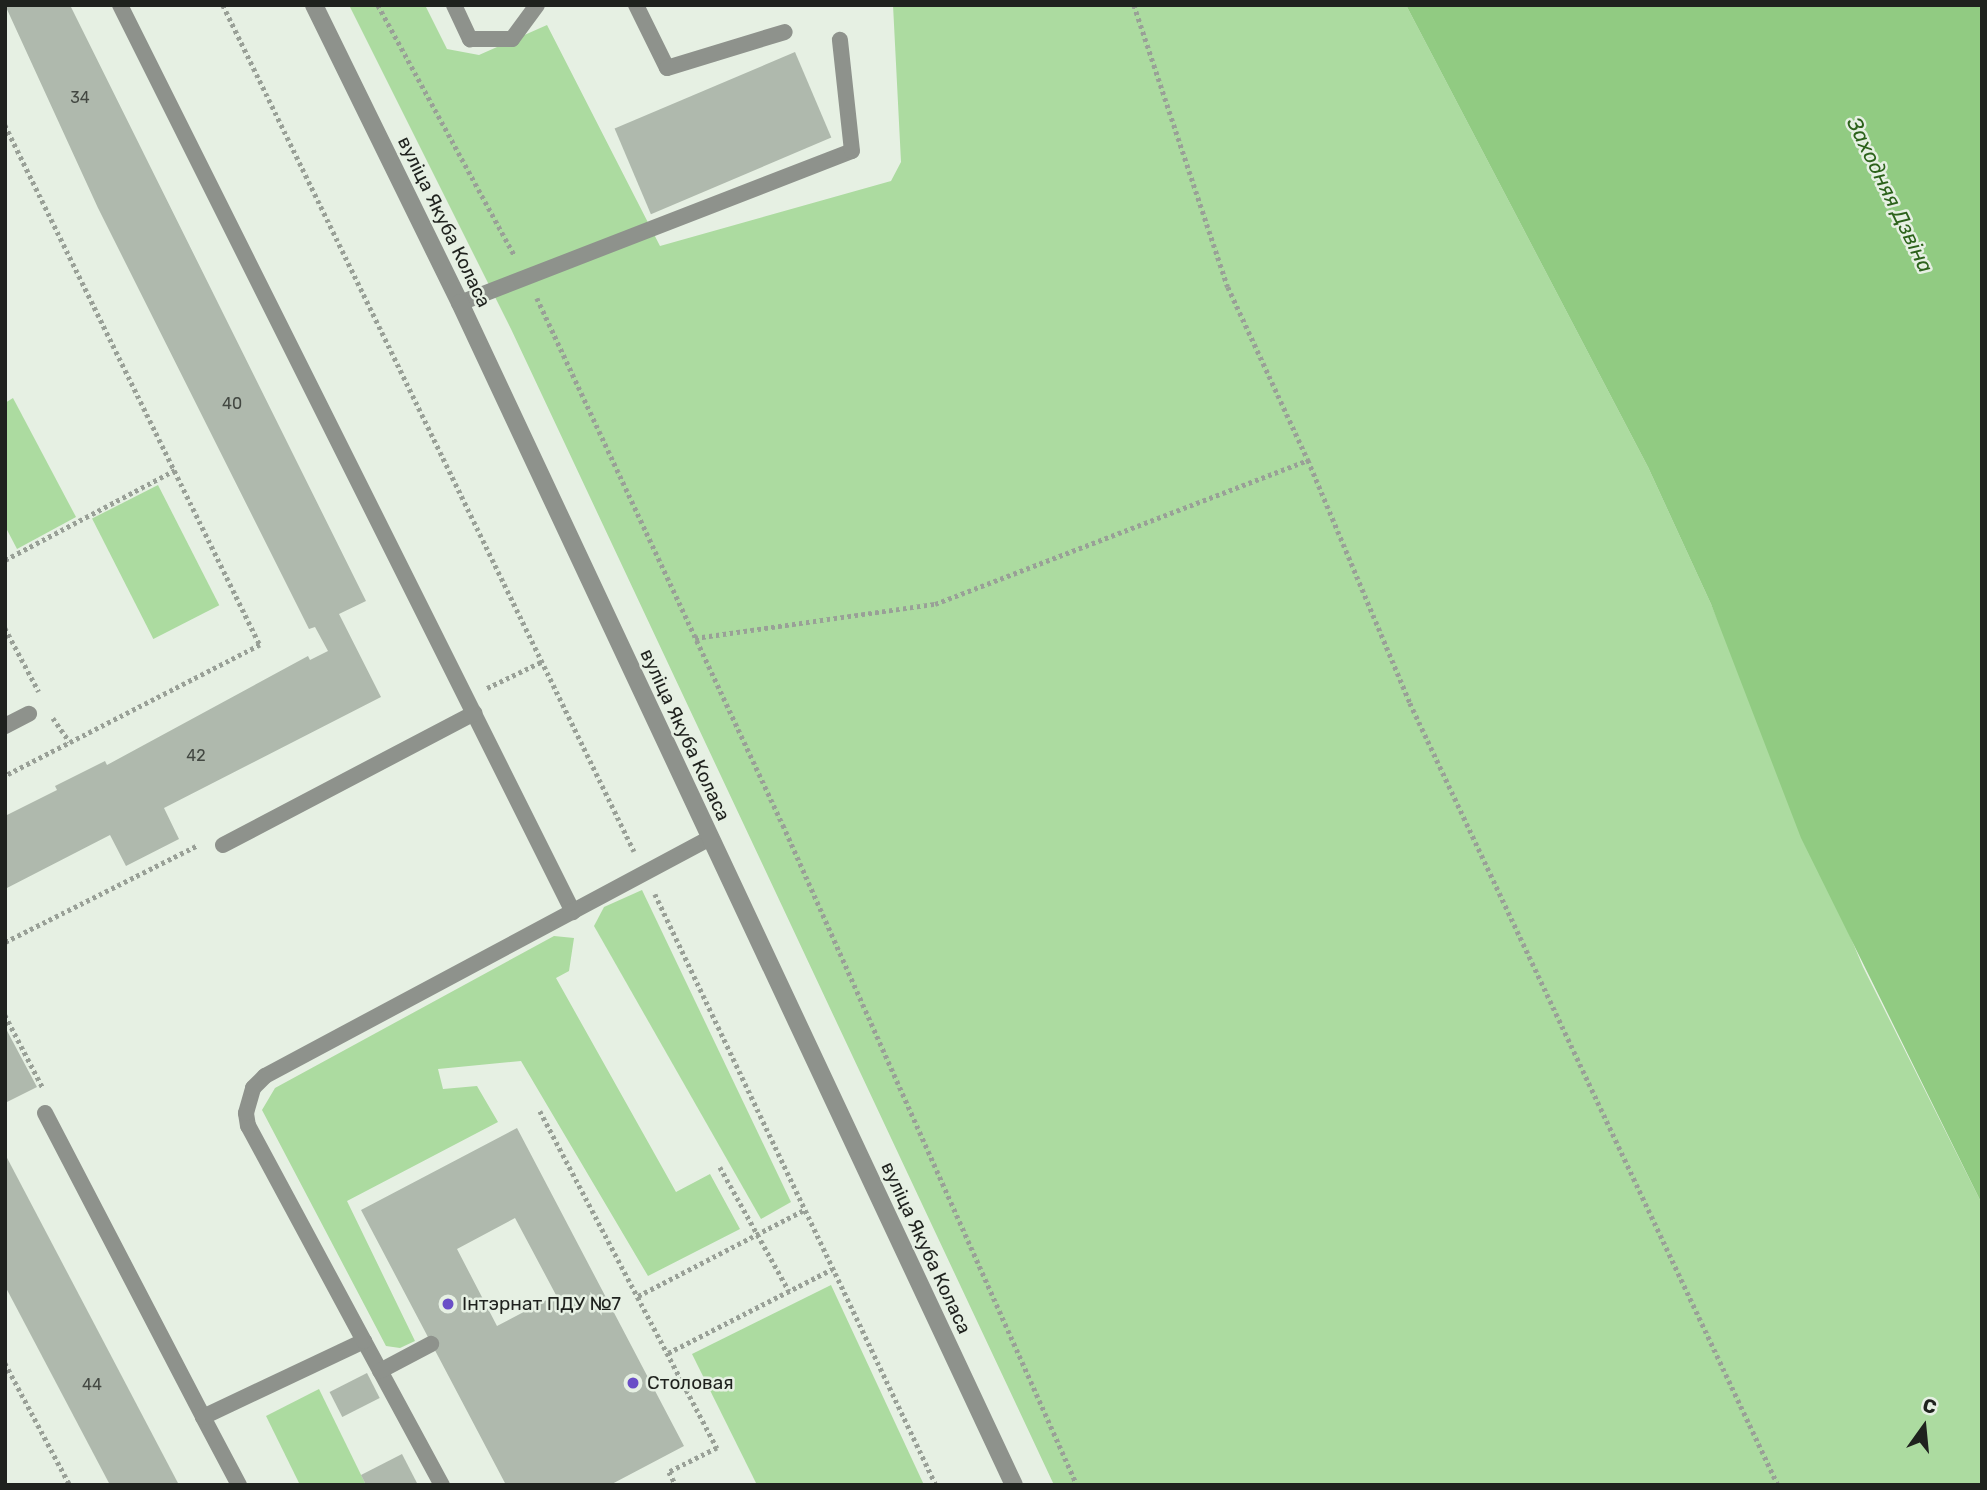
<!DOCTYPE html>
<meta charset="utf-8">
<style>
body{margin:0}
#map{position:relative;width:1987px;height:1490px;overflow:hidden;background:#e6f0e3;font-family:Rubik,sans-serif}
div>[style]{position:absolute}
.green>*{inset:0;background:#acdba0;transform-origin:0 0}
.water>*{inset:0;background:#91cb82}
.building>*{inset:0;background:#afb9ad;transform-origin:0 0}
.path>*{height:4.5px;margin-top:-2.25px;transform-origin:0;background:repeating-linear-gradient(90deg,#99a097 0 3.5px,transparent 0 7px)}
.service>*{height:16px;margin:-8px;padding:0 8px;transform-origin:8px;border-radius:8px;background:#8e928c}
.tertiary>*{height:18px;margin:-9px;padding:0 9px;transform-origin:9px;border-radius:9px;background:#8e928c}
.dots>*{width:19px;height:19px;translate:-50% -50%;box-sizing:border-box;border:4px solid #e6f0e3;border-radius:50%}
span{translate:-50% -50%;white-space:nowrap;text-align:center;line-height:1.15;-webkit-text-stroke:5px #e6f0e3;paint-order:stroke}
.number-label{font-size:16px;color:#434842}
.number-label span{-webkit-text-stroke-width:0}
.street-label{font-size:19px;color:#1f221e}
.poi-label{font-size:19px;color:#1f221e}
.left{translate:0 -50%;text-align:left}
.water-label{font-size:21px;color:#2c621b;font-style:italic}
.frame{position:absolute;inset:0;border:7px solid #1f221e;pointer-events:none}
.north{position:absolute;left:1889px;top:1392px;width:70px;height:70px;-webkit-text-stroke:5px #e6f0e3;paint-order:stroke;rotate:15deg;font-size:19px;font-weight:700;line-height:28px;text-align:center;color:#1f221e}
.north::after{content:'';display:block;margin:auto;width:24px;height:32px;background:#1f221e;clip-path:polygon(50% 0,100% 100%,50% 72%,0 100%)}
</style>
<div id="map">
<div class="green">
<div style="clip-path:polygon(349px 5px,425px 5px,447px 49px,479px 55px,547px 25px,660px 246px,891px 181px,901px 162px,893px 5px,1406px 5px,1648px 467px,1711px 604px,1863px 967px,1982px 1204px,1982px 1485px,1054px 1485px,511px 329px)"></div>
<div style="clip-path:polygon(13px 398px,76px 517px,17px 549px,5px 526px,5px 403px)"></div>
<div style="left:158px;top:485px;width:135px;height:74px;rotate:63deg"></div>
<div style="clip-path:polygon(642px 890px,791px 1202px,761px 1219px,594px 926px,604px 907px)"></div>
<div style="clip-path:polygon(554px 936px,574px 938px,569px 971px,556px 978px,676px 1192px,710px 1174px,740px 1229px,648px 1276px,521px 1061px,438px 1069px,443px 1089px,477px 1086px,498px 1122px,347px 1201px,415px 1341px,400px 1348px,386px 1346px,262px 1110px,275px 1088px)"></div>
<div style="clip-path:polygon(831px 1285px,924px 1485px,757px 1485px,692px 1354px)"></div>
<div style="clip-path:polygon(319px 1389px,366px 1485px,300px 1485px,266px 1416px)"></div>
</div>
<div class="water">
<div style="clip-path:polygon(1406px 5px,1982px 5px,1982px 1204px,1801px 838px,1711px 604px,1648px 467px)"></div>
</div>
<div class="building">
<div style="clip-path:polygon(5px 5px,70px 5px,366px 601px,339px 614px,381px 697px,164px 808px,179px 839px,126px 866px,110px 835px,5px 889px,5px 816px,57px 790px,55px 786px,105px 761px,107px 765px,308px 656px,310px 660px,328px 651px,315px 627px,309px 629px,98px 208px)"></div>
<div style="left:795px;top:52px;width:93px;height:196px;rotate:67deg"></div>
<div style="clip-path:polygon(5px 1027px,37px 1087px,5px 1103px)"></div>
<div style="clip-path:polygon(evenodd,517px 1128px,684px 1446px,610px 1485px,506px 1485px,361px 1210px,517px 1128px,515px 1218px,556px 1295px,497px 1326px,457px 1249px,515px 1218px)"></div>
<div style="clip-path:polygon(5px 1154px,179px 1485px,110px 1485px,5px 1286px)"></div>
<div style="left:367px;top:1373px;width:28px;height:42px;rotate:63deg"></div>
<div style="clip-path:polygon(402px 1454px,418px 1485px,366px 1485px,361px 1475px)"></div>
</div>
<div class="path">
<div style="left:223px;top:5px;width:941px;rotate:64.09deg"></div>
<div style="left:378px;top:5px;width:286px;rotate:61.4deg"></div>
<div style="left:1134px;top:5px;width:297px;rotate:71.6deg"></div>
<div style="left:1228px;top:287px;width:191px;rotate:65.2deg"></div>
<div style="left:1308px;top:460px;width:264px;rotate:67.2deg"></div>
<div style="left:1410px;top:703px;width:864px;rotate:64.8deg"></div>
<div style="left:5px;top:125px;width:579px;rotate:63.88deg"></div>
<div style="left:260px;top:645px;width:287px;rotate:152.8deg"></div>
<div style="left:537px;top:298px;width:582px;rotate:64.98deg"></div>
<div style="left:783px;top:825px;width:723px;rotate:65.99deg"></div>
<div style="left:5px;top:560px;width:192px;rotate:-27.9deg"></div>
<div style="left:5px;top:628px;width:72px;rotate:62deg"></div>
<div style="left:695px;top:638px;width:242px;rotate:-8.1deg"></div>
<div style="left:935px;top:604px;width:400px;rotate:-21.1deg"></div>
<div style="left:487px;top:688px;width:62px;rotate:-25.7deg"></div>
<div style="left:53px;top:718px;width:29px;rotate:55deg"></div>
<div style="left:655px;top:894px;width:654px;rotate:64.57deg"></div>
<div style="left:5px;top:942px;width:216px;rotate:-26.7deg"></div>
<div style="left:5px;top:1015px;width:82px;rotate:62.5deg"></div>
<div style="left:540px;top:1111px;width:381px;rotate:62.3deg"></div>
<div style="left:717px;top:1448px;width:54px;rotate:153.4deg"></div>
<div style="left:669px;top:1472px;width:15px;rotate:62deg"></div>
<div style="left:720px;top:1167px;width:142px;rotate:60.9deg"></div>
<div style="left:638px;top:1296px;width:187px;rotate:-27.4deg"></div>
<div style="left:668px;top:1353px;width:184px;rotate:-27.1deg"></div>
<div style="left:5px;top:1363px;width:138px;rotate:62deg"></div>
</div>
<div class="service">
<div style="left:120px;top:5px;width:1014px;rotate:63.46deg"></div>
<div style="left:454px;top:5px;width:38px;rotate:65deg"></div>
<div style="left:470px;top:39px;width:42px"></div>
<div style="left:512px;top:39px;width:42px;rotate:-53.7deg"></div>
<div style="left:636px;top:5px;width:70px;rotate:63.8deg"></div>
<div style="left:667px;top:68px;width:123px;rotate:-17deg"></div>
<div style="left:460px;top:303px;width:420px;rotate:-21.2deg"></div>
<div style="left:852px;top:151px;width:112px;rotate:-96.2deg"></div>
<div style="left:5px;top:726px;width:27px;rotate:-27deg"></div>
<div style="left:223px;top:845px;width:284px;rotate:-27.7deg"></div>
<div style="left:45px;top:1113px;width:343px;rotate:62.5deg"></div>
<div style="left:364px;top:1341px;width:164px;rotate:61.6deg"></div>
<div style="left:380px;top:1371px;width:58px;rotate:-27.9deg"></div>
<div style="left:239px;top:1485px;width:77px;rotate:-117.9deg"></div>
<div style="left:203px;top:1417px;width:178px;rotate:-25.3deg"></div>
<div style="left:364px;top:1341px;width:244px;rotate:-118.3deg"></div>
<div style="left:248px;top:1126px;width:13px;rotate:-99deg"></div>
<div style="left:246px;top:1113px;width:26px;rotate:-74deg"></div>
<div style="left:253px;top:1088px;width:17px;rotate:-45deg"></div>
<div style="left:265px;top:1076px;width:505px;rotate:-28.14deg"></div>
</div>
<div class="tertiary">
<div style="left:314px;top:5px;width:332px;rotate:63.9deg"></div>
<div style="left:460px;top:303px;width:1305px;rotate:64.89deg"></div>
</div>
<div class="dots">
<div style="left:448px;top:1304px;background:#6a4ec7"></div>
<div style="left:633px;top:1383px;background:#6a4ec7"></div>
</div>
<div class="number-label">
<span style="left:80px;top:98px">34</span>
<span style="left:232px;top:404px">40</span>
<span style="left:196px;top:756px">42</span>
<span style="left:92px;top:1385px">44</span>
</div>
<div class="street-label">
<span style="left:444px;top:222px;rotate:64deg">вуліца Якуба Коласа</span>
<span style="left:685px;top:735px;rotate:65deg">вуліца Якуба Коласа</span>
<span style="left:926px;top:1248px;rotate:65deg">вуліца Якуба Коласа</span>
</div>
<div class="poi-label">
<span class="left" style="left:462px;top:1304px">Інтэрнат ПДУ №7</span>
<span class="left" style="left:647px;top:1383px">Столовая</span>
</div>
<div class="water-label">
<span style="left:1890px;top:195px;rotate:64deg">Заходняя Дзвіна</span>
</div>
<div class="frame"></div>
<div class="north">С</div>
</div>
